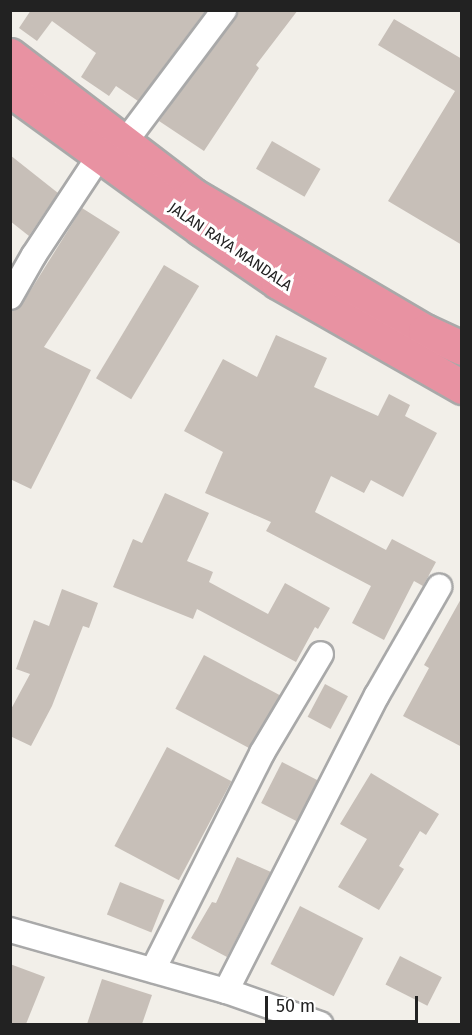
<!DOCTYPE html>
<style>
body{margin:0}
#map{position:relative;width:472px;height:1035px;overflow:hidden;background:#f2efe9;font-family:"Fira Sans",sans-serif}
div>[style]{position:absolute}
.building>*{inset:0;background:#c7bfb8;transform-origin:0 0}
.roads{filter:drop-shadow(2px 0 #a9a9a9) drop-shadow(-2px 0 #a9a9a9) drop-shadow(0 2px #a9a9a9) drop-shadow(0 -2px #a9a9a9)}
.minor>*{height:24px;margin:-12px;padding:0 12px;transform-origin:12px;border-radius:12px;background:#fff}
.highway>*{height:33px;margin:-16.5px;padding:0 16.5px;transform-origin:16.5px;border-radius:16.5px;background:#e892a2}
span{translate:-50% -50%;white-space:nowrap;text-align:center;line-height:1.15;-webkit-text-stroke:6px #fff;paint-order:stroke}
.street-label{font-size:15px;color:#222}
.frame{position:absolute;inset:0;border:12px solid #222;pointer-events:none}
.scale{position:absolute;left:265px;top:996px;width:153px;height:27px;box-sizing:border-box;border:3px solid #222;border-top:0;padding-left:8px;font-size:18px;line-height:21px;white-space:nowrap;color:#222;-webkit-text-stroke:4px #fff;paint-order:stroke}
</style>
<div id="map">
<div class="building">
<div style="clip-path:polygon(31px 10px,206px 10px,138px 101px,116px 86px,109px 96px,81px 77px,96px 53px,52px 21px,37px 41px,19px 28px)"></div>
<div style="clip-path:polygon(239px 10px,298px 10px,256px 65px,259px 68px,204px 151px,159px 121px)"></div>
<div style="clip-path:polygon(394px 19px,462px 59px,462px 245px,388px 201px,455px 91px,378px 45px)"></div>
<div style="left:272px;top:141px;width:56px;height:32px;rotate:30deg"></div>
<div style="clip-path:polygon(10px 155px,58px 193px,29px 236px,10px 221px)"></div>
<div style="clip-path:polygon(82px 208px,120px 232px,44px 347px,91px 370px,31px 489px,10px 479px,10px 312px,22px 304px)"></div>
<div style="left:164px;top:265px;width:41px;height:132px;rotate:31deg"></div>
<div style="clip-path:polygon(276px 335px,327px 358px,314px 387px,378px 416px,389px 394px,410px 405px,405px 416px,437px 433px,403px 497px,371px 480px,364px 493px,331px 476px,315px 512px,386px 550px,392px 539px,436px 562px,423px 586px,414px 581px,384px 640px,352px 623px,371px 586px,266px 531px,271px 522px,205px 493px,223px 452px,184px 431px,223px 359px,257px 377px)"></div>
<div style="clip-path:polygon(165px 493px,209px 513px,187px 561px,213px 572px,209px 582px,268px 614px,285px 583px,330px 608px,318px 629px,315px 627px,296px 662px,197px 609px,193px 619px,113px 587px,133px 539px,142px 543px)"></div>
<div style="clip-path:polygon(62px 589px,98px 603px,89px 628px,83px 626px,52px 706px,31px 746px,10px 736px,10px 711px,30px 674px,16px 669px,34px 620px,49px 626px)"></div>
<div style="clip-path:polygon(462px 597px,462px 747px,403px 716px,429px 668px,424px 665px)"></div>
<div style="left:204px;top:655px;width:86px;height:61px;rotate:28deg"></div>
<div style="left:325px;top:684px;width:26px;height:37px;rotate:28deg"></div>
<div style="left:167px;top:747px;width:73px;height:112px;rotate:28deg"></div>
<div style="left:282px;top:762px;width:40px;height:46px;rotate:27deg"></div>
<div style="clip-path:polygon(371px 773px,439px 814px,426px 835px,420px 831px,399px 866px,404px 869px,379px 910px,338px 887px,367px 839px,340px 824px)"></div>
<div style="clip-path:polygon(237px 857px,271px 872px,227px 957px,191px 938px,212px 902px,216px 903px)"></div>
<div style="left:120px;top:882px;width:48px;height:35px;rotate:22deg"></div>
<div style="left:300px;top:906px;width:71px;height:65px;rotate:27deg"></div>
<div style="left:400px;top:956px;width:47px;height:32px;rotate:27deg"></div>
<div style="clip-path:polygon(10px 964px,45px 977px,26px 1024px,10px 1024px)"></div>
<div style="clip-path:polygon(102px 979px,152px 995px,142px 1024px,87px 1024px)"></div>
</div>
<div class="roads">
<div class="minor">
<div style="left:125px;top:142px;width:165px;rotate:-53.1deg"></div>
<div style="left:10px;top:297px;width:48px;rotate:-60.3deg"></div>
<div style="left:34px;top:255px;width:120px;rotate:-56.6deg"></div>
<div style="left:10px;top:930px;width:224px;rotate:15.8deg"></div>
<div style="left:226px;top:991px;width:100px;rotate:19.3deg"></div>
<div style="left:153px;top:970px;width:243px;rotate:-63.3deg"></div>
<div style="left:262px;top:753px;width:115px;rotate:-59.2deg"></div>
<div style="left:226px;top:991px;width:332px;rotate:-63deg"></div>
<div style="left:377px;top:695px;width:125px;rotate:-60.1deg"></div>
</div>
<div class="highway">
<div style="left:10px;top:55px;width:230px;rotate:37.4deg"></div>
<div style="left:193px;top:195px;width:269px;rotate:30.4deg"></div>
<div style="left:425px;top:331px;width:41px;rotate:24.7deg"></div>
<div style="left:10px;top:90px;width:236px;rotate:36deg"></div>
<div style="left:201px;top:229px;width:93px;rotate:34.5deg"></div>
<div style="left:278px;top:282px;width:212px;rotate:29.7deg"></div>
</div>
</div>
<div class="street-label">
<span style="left:230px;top:247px;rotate:34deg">JALAN RAYA MANDALA</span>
</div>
<div class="frame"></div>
<div class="scale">50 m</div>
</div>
